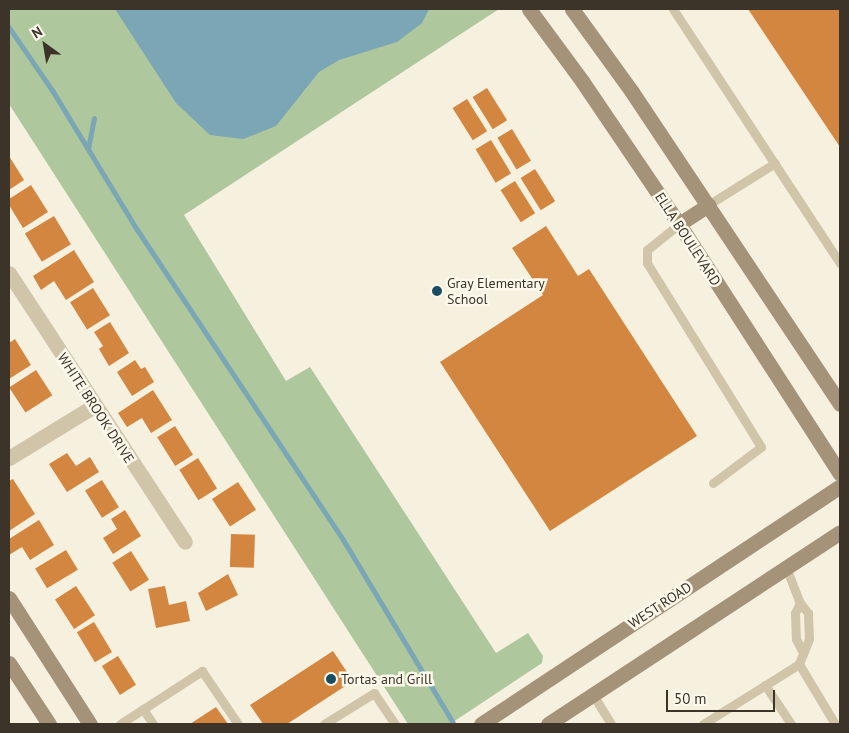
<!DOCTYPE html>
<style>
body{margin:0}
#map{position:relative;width:849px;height:733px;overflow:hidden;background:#f6f0df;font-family:"PT Sans",sans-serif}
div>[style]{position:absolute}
.green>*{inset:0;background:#afc79c}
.water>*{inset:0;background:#7aa6b6}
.stream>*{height:4.5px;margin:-2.25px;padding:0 2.25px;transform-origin:2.25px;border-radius:2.25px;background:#7aa6b6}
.building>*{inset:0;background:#d3863f;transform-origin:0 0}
.lane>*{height:9px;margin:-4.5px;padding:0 4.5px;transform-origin:4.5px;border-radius:4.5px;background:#d0c4a9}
.street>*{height:15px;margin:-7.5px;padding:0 7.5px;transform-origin:7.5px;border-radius:7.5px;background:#d0c4a9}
.secondary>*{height:15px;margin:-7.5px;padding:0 7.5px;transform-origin:7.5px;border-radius:7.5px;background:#a49379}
.dots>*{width:14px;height:14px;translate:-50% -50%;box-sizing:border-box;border:2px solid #fcf9ec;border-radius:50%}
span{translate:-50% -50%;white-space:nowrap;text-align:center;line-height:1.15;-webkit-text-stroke:5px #fcf9ec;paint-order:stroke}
.street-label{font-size:14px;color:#3c3429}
.poi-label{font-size:14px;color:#3c3429}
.left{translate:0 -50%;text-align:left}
.frame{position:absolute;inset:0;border:10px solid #3c3429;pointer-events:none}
.north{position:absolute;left:20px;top:20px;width:50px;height:50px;-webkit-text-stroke:4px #fcf9ec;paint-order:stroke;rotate:328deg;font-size:14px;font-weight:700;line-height:20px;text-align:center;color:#3c3429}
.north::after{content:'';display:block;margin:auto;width:18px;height:22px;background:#3c3429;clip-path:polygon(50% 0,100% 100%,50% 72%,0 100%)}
.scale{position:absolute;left:666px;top:690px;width:109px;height:22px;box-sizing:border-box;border:2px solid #3c3429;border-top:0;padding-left:6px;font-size:15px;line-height:18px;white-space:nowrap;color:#3c3429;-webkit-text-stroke:4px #fcf9ec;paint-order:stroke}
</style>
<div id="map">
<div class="green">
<div style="clip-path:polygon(9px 9px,499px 9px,184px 215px,286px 381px,310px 367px,496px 653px,528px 633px,543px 656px,542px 663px,450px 724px,408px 724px,9px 104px)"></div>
</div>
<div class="water">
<div style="clip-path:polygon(115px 9px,429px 9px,422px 23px,397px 42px,339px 60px,319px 72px,276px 126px,243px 139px,210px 135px,176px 103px)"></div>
</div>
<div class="stream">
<div style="left:9px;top:27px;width:78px;rotate:55.5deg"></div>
<div style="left:53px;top:91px;width:162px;rotate:58.7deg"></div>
<div style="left:137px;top:229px;width:372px;rotate:56.4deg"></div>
<div style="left:343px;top:539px;width:214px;rotate:59deg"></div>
<div style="left:88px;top:149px;width:31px;rotate:-79deg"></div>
</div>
<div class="building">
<div style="clip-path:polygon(748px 9px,840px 9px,840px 147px)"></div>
<div style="left:487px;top:88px;width:38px;height:17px;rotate:58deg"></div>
<div style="left:467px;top:99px;width:38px;height:17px;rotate:58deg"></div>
<div style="left:512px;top:129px;width:37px;height:17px;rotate:59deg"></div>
<div style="left:491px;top:140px;width:39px;height:18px;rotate:59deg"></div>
<div style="clip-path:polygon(9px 156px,24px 180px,9px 190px)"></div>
<div style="left:535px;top:169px;width:38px;height:17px;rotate:58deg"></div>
<div style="left:515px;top:181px;width:38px;height:17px;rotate:58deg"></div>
<div style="clip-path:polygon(31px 185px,48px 212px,23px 228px,9px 205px,9px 199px)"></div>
<div style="left:54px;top:216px;width:33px;height:34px;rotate:59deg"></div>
<div style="clip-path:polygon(546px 226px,578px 276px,589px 269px,697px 436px,550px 531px,440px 362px,543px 295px,512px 248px)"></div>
<div style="clip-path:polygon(74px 250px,94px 282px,66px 300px,54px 281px,41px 290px,33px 276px)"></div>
<div style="left:93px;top:288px;width:32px;height:27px;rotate:58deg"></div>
<div style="clip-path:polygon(110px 322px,129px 353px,109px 366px,99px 349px,103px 346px,94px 332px)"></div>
<div style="clip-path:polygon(15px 339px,31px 365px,9px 379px,9px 343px)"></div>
<div style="clip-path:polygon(135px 360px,141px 369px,145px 367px,154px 382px,132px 396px,117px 372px)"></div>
<div style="left:36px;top:370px;width:30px;height:32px;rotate:57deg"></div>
<div style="clip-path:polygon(153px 390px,172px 420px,151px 433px,142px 418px,127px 427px,118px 413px)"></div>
<div style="left:175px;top:426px;width:34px;height:21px;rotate:58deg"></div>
<div style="clip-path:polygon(67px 453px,76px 466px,90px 457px,99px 472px,67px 492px,49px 464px)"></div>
<div style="left:198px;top:458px;width:36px;height:22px;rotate:58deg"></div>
<div style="clip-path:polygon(13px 479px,35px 514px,9px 531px,9px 481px)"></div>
<div style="left:102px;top:480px;width:32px;height:20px;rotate:58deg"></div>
<div style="left:238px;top:482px;width:33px;height:31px;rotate:57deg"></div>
<div style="clip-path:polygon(125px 510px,141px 536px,113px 554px,103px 538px,117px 529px,111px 519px)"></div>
<div style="clip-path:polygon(39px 520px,54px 545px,30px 560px,22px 547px,9px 555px,9px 539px)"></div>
<div style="left:231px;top:534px;width:24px;height:33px;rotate:2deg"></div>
<div style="left:66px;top:550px;width:23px;height:36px;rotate:59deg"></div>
<div style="left:131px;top:551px;width:34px;height:22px;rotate:58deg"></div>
<div style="clip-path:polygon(228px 574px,238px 595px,206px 611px,198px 593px)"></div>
<div style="left:76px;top:586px;width:35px;height:25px;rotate:57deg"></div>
<div style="clip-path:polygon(165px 586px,169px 605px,186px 601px,190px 621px,156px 628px,148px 589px)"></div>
<div style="left:94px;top:622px;width:35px;height:20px;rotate:59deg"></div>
<div style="clip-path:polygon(333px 651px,353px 681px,287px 724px,263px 724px,250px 705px)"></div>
<div style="left:118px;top:656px;width:34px;height:19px;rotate:58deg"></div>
<div style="clip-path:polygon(216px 707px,228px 724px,190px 724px)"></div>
</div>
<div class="lane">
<div style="left:673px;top:9px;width:304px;rotate:56.7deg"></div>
<div style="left:708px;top:205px;width:79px;rotate:-32.1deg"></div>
<div style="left:679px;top:224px;width:41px;rotate:140.9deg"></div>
<div style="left:647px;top:250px;width:13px;rotate:90deg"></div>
<div style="left:647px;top:263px;width:216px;rotate:58.2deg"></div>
<div style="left:761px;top:447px;width:60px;rotate:143.1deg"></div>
<div style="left:786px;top:567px;width:39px;rotate:69deg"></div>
<div style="left:800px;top:603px;width:13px;rotate:51deg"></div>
<div style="left:808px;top:613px;width:26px;rotate:88deg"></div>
<div style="left:809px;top:639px;width:27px;rotate:112deg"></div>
<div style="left:799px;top:664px;width:70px;rotate:59deg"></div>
<div style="left:800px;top:603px;width:11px;rotate:117deg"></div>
<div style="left:795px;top:613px;width:26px;rotate:88deg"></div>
<div style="left:796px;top:639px;width:13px;rotate:63deg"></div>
<div style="left:765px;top:685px;width:47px;rotate:56.3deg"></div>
<div style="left:593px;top:695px;width:34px;rotate:58deg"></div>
<div style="left:143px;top:709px;width:18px;rotate:56deg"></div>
<div style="left:120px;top:724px;width:98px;rotate:-32.9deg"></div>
<div style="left:202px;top:671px;width:64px;rotate:55.8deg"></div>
<div style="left:324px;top:724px;width:59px;rotate:-31.8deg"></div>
<div style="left:374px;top:693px;width:37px;rotate:56deg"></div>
<div style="left:703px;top:724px;width:113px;rotate:-32deg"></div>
</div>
<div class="street">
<div style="left:9px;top:273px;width:321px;rotate:56.8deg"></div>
<div style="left:9px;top:458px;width:100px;rotate:-31.5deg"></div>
</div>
<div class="secondary">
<div style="left:529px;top:9px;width:89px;rotate:53.6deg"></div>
<div style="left:582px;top:81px;width:173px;rotate:55.9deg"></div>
<div style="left:679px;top:224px;width:297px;rotate:57.2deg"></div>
<div style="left:572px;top:9px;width:102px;rotate:54.1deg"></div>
<div style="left:632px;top:92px;width:375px;rotate:56.3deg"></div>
<div style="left:679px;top:224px;width:35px;rotate:-33deg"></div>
<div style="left:9px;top:598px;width:150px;rotate:57.3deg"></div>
<div style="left:9px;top:663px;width:73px;rotate:56.7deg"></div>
<div style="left:481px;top:724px;width:431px;rotate:-33.5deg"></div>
<div style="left:548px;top:724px;width:349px;rotate:-33.3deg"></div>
</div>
<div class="dots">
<div style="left:437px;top:291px;background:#194d63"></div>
<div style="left:331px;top:679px;background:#194d63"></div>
</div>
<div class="street-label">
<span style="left:688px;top:239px;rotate:57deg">ELLA BOULEVARD</span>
<span style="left:96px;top:408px;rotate:57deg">WHITE BROOK DRIVE</span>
<span style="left:660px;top:605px;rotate:-33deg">WEST ROAD</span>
</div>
<div class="poi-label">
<span class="left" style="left:447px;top:291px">Gray Elementary<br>School</span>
<span class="left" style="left:341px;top:679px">Tortas and Grill</span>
</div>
<div class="frame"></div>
<div class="north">N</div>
<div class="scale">50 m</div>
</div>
